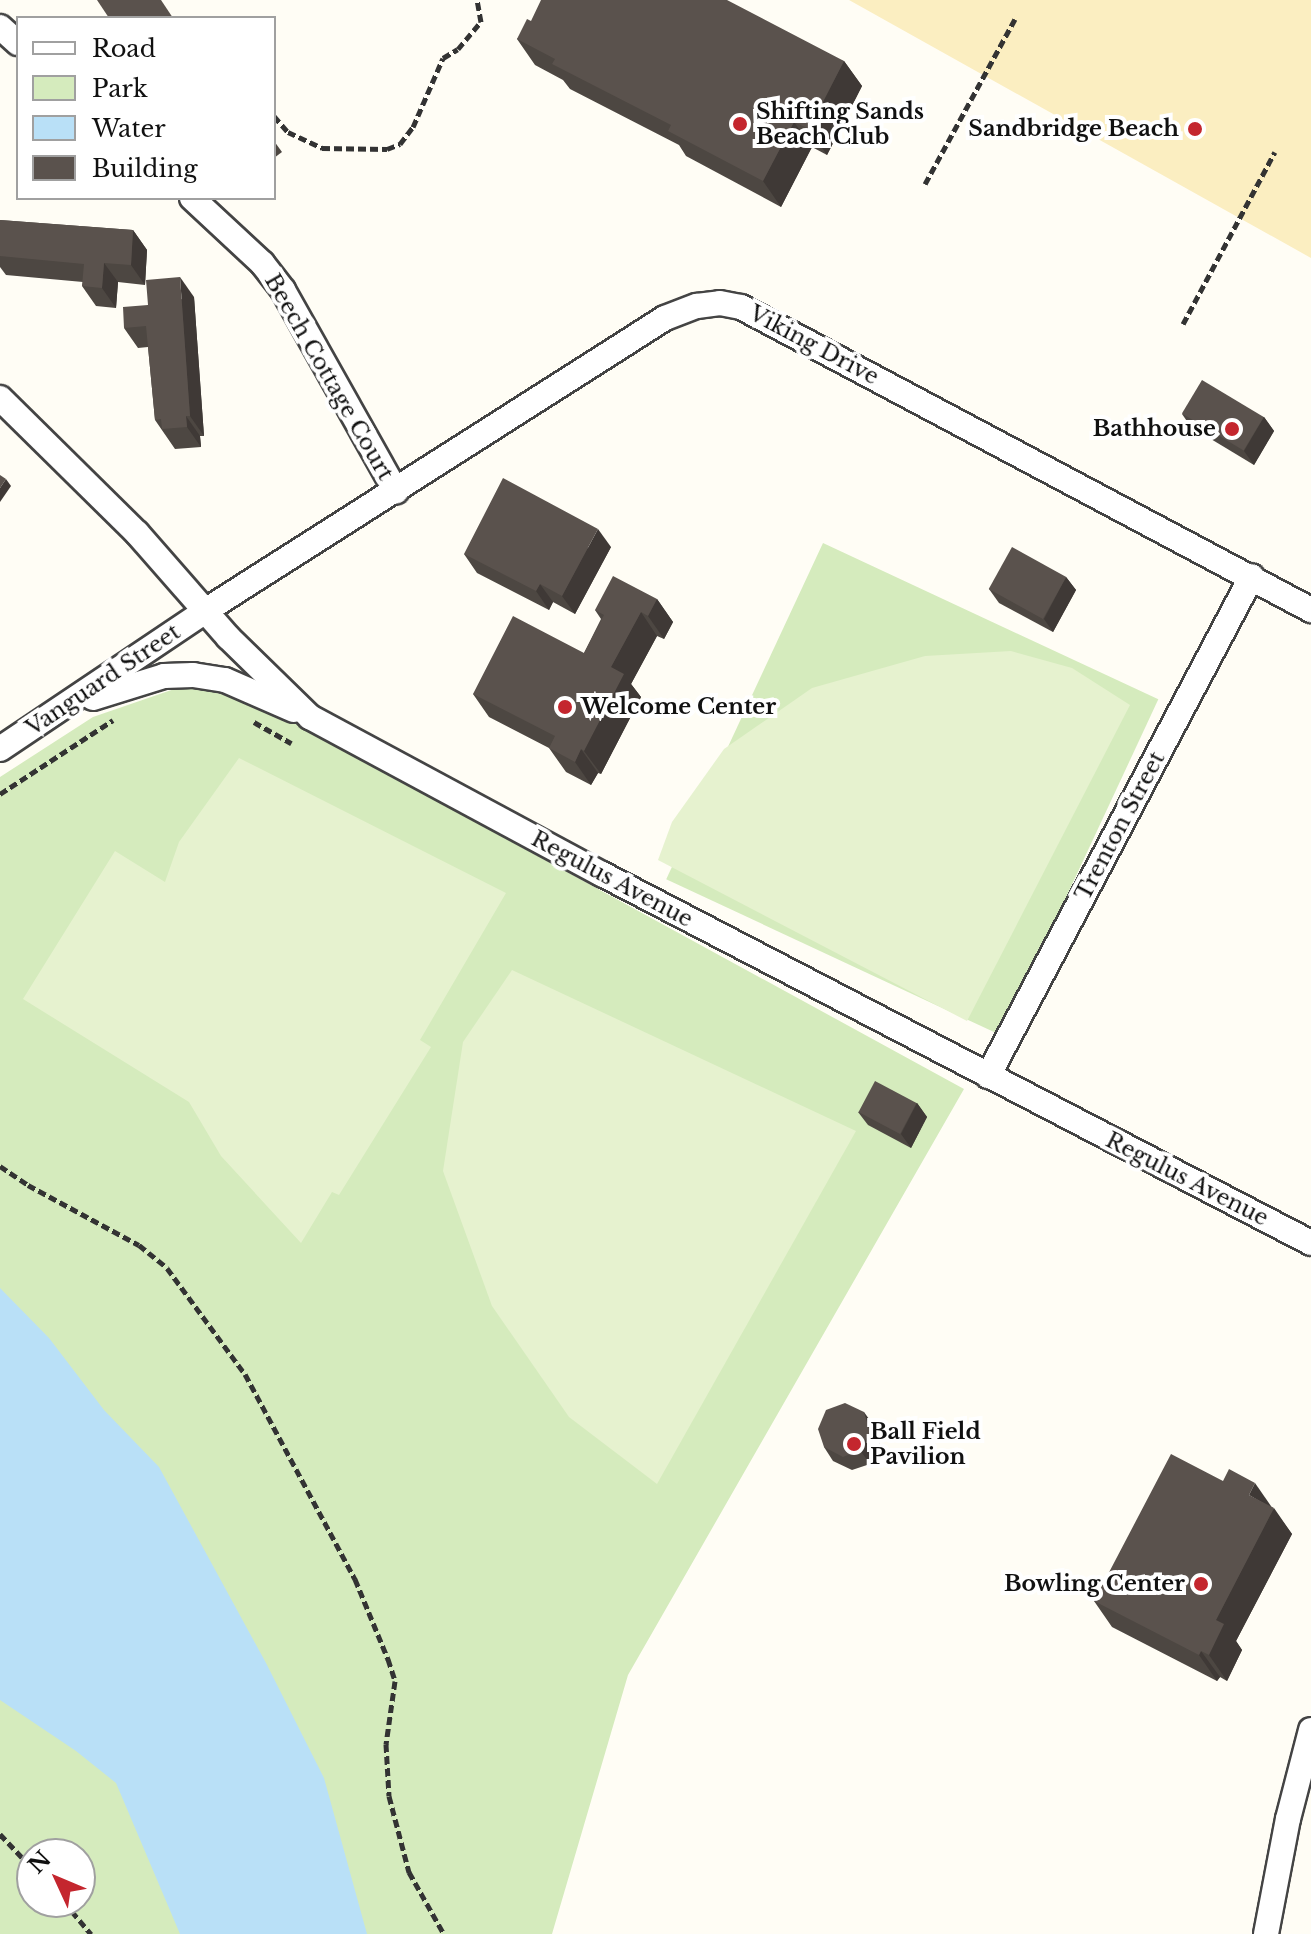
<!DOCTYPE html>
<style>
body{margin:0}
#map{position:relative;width:1311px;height:1934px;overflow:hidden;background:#fffdf5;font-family:"Libre Baskerville",serif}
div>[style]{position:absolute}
.green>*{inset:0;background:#d5ebbd;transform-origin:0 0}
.sand>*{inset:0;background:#fbeec1}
.pitch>*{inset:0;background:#e6f2cf}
.water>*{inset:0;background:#b9e0f7}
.path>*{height:5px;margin-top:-2.5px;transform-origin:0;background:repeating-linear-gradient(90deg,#333 0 8px,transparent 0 12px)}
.roads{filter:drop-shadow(2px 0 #444) drop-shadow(-2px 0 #444) drop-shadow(0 2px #444) drop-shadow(0 -2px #444)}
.minor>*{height:24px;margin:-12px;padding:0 12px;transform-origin:12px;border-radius:12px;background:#fff}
.wall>*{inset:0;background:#4d4742}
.shaded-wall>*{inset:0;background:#3f3936}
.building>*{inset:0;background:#5a524d;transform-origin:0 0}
.dots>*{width:22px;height:22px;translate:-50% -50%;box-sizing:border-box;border:4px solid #fff;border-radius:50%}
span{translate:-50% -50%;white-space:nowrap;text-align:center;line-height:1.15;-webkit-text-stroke:8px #fff;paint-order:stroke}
.poi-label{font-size:22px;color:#111;font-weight:700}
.left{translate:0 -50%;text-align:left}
.right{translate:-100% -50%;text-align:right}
.street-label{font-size:22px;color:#111}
.legend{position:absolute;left:16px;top:16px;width:260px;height:184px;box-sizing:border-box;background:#fff;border:2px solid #a0a0a0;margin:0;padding:10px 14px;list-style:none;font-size:24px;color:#111}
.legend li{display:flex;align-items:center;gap:16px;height:40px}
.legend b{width:40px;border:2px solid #a0a0a0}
.north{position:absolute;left:16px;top:1838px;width:80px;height:80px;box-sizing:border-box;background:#fff;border:2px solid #a0a0a0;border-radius:50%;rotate:314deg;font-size:22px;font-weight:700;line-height:32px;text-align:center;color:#111}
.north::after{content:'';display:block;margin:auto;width:28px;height:36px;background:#c4262e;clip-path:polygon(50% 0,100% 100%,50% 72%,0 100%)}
</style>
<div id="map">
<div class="green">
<div style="left:823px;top:543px;width:370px;height:371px;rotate:25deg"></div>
<div style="clip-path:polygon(evenodd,186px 685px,260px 704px,964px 1089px,628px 1675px,552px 1934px,0 1934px,0 777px,93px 717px,186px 685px,32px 1854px,80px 1854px,80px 1902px,32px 1902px,32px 1854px)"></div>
</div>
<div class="sand">
<div style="clip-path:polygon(849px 0,1311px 0,1311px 258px)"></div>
</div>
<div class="pitch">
<div style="clip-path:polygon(1011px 651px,1072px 668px,1130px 705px,967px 1021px,658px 860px,672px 822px,724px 749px,812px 688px,925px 656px)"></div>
<div style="clip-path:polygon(239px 758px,506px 893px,420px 1040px,431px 1047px,339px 1195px,332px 1192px,301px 1243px,221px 1156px,189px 1102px,23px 999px,115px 851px,165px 882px,179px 842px)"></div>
<div style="clip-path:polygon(512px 970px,856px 1131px,657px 1484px,569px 1417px,492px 1306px,443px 1171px,463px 1042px)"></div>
</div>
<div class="water">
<div style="clip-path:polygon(0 1288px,49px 1338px,104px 1410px,159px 1467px,266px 1663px,324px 1778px,367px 1934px,180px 1934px,116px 1783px,76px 1751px,0 1700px)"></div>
</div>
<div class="path">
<div style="left:274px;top:116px;width:21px;rotate:49deg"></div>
<div style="left:288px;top:132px;width:38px;rotate:25deg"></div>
<div style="left:322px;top:148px;width:65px;rotate:0.9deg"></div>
<div style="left:387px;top:149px;width:14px;rotate:-21deg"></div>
<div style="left:400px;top:144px;width:21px;rotate:-53deg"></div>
<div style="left:413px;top:127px;width:75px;rotate:-66.5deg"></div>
<div style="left:443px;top:58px;width:17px;rotate:-31deg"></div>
<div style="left:458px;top:49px;width:35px;rotate:-50deg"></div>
<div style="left:481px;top:22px;width:22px;rotate:-100deg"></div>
<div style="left:925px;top:184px;width:188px;rotate:-61.4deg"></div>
<div style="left:1183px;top:324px;width:195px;rotate:-61.9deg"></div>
<div style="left:254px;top:722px;width:43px;rotate:29.6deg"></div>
<div style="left:0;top:794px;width:135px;rotate:-33.2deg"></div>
<div style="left:0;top:1166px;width:34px;rotate:34deg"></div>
<div style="left:28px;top:1185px;width:126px;rotate:28.4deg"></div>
<div style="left:139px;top:1245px;width:36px;rotate:39deg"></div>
<div style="left:167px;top:1268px;width:132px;rotate:53.7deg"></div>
<div style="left:245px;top:1374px;width:233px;rotate:61.8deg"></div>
<div style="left:355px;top:1579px;width:87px;rotate:67.6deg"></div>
<div style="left:388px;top:1659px;width:23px;rotate:72deg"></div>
<div style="left:395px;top:1681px;width:64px;rotate:98.1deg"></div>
<div style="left:386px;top:1744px;width:52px;rotate:86.7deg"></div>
<div style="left:389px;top:1796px;width:79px;rotate:75.3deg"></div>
<div style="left:409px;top:1872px;width:71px;rotate:60.6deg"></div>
<div style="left:0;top:1834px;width:47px;rotate:46.7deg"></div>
<div style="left:64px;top:1902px;width:42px;rotate:49.8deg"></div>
</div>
<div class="roads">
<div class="minor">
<div style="left:0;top:27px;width:24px;rotate:42deg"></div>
<div style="left:192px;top:198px;width:96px;rotate:42.9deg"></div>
<div style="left:262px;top:263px;width:34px;rotate:52deg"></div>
<div style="left:283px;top:290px;width:231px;rotate:60.7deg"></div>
<div style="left:0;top:398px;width:192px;rotate:44.6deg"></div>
<div style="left:137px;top:533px;width:138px;rotate:48.8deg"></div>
<div style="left:228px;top:637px;width:115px;rotate:44.3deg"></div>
<div style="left:310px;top:717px;width:332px;rotate:28.3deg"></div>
<div style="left:602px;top:874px;width:799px;rotate:27.49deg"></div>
<div style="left:93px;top:698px;width:74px;rotate:-17.2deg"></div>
<div style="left:164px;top:676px;width:29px;rotate:-2deg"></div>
<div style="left:193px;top:675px;width:32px;rotate:9deg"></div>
<div style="left:225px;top:680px;width:75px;rotate:23.5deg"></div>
<div style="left:0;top:749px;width:247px;rotate:-33.9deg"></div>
<div style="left:205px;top:611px;width:545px;rotate:-32.5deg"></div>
<div style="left:665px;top:318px;width:34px;rotate:-21deg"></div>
<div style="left:697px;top:306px;width:23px;rotate:-7deg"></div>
<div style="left:720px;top:303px;width:21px;rotate:11deg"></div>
<div style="left:741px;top:307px;width:646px;rotate:27.99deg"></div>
<div style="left:988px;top:1076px;width:565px;rotate:-62.17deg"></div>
<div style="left:1266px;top:1934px;width:117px;rotate:-79.2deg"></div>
<div style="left:1288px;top:1819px;width:92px;rotate:-75.5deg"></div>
</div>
</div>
<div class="wall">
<div style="clip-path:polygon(531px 21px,844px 61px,862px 86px,827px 155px,812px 147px,781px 207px,686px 156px,679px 145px,570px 89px,563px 80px,535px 65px,517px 39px)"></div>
<div style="clip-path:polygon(274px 141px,282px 152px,274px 158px)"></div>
<div style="clip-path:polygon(0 220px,133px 230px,147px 250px,145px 285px,118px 282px,116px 308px,96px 306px,82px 286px,83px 282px,6px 275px,0 267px)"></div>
<div style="clip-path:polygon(194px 297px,204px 436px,200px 436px,201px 447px,175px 449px,155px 420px,148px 347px,138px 348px,124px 328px,148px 305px)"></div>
<div style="clip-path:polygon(1182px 414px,1264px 417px,1274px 431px,1254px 465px,1191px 427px)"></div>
<div style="clip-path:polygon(611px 547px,575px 614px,553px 602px,549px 610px,477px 573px,464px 554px)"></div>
<div style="clip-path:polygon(1066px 577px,1076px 590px,1053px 632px,999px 603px,989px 589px)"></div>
<div style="clip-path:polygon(657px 599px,673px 622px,664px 639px,657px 636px,631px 684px,641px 697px,601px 774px,598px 773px,591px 785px,566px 772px,549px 748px,489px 717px,473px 694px,584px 653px,601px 619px,595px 610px)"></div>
<div style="clip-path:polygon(917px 1103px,927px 1117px,911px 1148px,868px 1125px,858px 1112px)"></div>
<div style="clip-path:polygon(874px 1426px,880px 1445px,870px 1464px,852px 1470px,833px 1461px,824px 1447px)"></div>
<div style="clip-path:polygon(1272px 1507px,1292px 1534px,1236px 1641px,1242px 1650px,1227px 1681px,1220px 1677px,1217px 1681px,1112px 1627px,1094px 1601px)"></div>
</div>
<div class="shaded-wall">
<div style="clip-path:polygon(844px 61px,862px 86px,827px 155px,809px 129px)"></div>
<div style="clip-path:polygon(794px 122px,812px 147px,781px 207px,763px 181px)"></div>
<div style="clip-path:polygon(133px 230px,147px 250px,145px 285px,131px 265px)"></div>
<div style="clip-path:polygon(104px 263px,118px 282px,116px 308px,102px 288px)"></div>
<div style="clip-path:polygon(180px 277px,194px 297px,204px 436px,190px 416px)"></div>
<div style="clip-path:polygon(186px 416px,200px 436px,201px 447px,187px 427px)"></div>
<div style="clip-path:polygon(1264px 417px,1274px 431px,1254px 465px,1244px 451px)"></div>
<div style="clip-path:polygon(6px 479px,11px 486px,0 502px,0 488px)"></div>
<div style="clip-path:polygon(598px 529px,611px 547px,575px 614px,562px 596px)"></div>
<div style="clip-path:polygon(1066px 577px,1076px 590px,1053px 632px,1044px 619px)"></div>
<div style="clip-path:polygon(540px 584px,553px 602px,549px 610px,536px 591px)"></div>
<div style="clip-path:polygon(657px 599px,673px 622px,664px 639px,648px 616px)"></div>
<div style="clip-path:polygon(641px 612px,657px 636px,631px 684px,641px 697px,601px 774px,584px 751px,611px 667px)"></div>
<div style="clip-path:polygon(581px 749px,598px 773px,591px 785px,575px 762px)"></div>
<div style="clip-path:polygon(917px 1103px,927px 1117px,911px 1148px,901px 1134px)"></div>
<div style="clip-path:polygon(864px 1412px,874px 1426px,880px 1445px,870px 1464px,860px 1450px)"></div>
<div style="clip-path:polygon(1255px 1483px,1273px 1509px,1249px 1495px)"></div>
<div style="clip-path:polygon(1274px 1508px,1292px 1534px,1236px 1641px,1242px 1650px,1227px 1681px,1209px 1655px,1216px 1620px)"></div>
<div style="clip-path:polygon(1201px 1651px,1220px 1677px,1217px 1681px,1199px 1655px)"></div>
</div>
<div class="building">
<div style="clip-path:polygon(97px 0,161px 0,173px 18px,109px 18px)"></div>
<div style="clip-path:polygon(541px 0,727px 0,844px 61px,809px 129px,794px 122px,763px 181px,668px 131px,671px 125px,552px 64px,555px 59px,517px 39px,527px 19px,531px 21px)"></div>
<div style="clip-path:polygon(0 220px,133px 230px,131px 265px,104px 263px,102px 288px,82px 286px,84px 264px,0 256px)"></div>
<div style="clip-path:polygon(180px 277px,190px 416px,186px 416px,187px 427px,162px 429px,161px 419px,155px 420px,146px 326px,124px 328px,123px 307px,148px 305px,146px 280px)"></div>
<div style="left:1202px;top:380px;width:72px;height:39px;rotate:31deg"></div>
<div style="clip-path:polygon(0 475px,6px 479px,0 488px)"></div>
<div style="clip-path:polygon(503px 478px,598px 529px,562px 596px,540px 584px,536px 591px,464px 554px)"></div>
<div style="left:1012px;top:547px;width:62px;height:48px;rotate:29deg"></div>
<div style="clip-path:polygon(613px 576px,657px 599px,648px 616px,641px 612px,611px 667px,624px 674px,584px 751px,581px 749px,575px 762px,549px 748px,555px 736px,473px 694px,513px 616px,584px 653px,604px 615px,595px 610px)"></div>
<div style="left:875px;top:1081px;width:47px;height:35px;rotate:28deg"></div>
<div style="clip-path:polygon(845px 1403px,864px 1412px,870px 1432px,860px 1450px,843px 1457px,824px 1447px,818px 1429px,826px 1410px)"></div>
<div style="clip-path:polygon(1171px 1454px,1223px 1481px,1229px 1469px,1255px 1483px,1249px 1495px,1274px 1508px,1216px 1620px,1224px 1624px,1209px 1655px,1201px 1651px,1199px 1655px,1094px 1601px)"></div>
</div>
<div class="dots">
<div style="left:740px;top:124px;background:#c4262e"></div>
<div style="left:1195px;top:129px;background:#c4262e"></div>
<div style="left:1232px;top:429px;background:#c4262e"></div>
<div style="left:565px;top:707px;background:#c4262e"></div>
<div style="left:854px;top:1444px;background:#c4262e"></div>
<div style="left:1201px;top:1584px;background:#c4262e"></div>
</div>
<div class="poi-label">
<span class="left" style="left:756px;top:124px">Shifting Sands<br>Beach Club</span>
<span class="right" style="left:1179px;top:129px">Sandbridge Beach</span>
<span class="right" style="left:1216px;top:429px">Bathhouse</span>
<span class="left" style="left:581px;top:707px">Welcome Center</span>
<span class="left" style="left:870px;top:1444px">Ball Field<br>Pavilion</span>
<span class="right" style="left:1185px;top:1584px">Bowling Center</span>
</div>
<div class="street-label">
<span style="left:814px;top:345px;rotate:28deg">Viking Drive</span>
<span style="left:329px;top:377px;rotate:60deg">Beech Cottage Court</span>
<span style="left:103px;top:680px;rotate:-34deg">Vanguard Street</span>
<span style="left:1120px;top:826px;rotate:-62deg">Trenton Street</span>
<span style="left:612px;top:879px;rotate:28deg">Regulus Avenue</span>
<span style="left:1187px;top:1179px;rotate:27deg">Regulus Avenue</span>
</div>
<ul class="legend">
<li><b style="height:10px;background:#fff"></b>Road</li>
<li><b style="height:22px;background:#d5ebbd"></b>Park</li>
<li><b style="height:22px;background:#b9e0f7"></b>Water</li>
<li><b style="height:22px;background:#5a524d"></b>Building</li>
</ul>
<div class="north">N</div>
</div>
